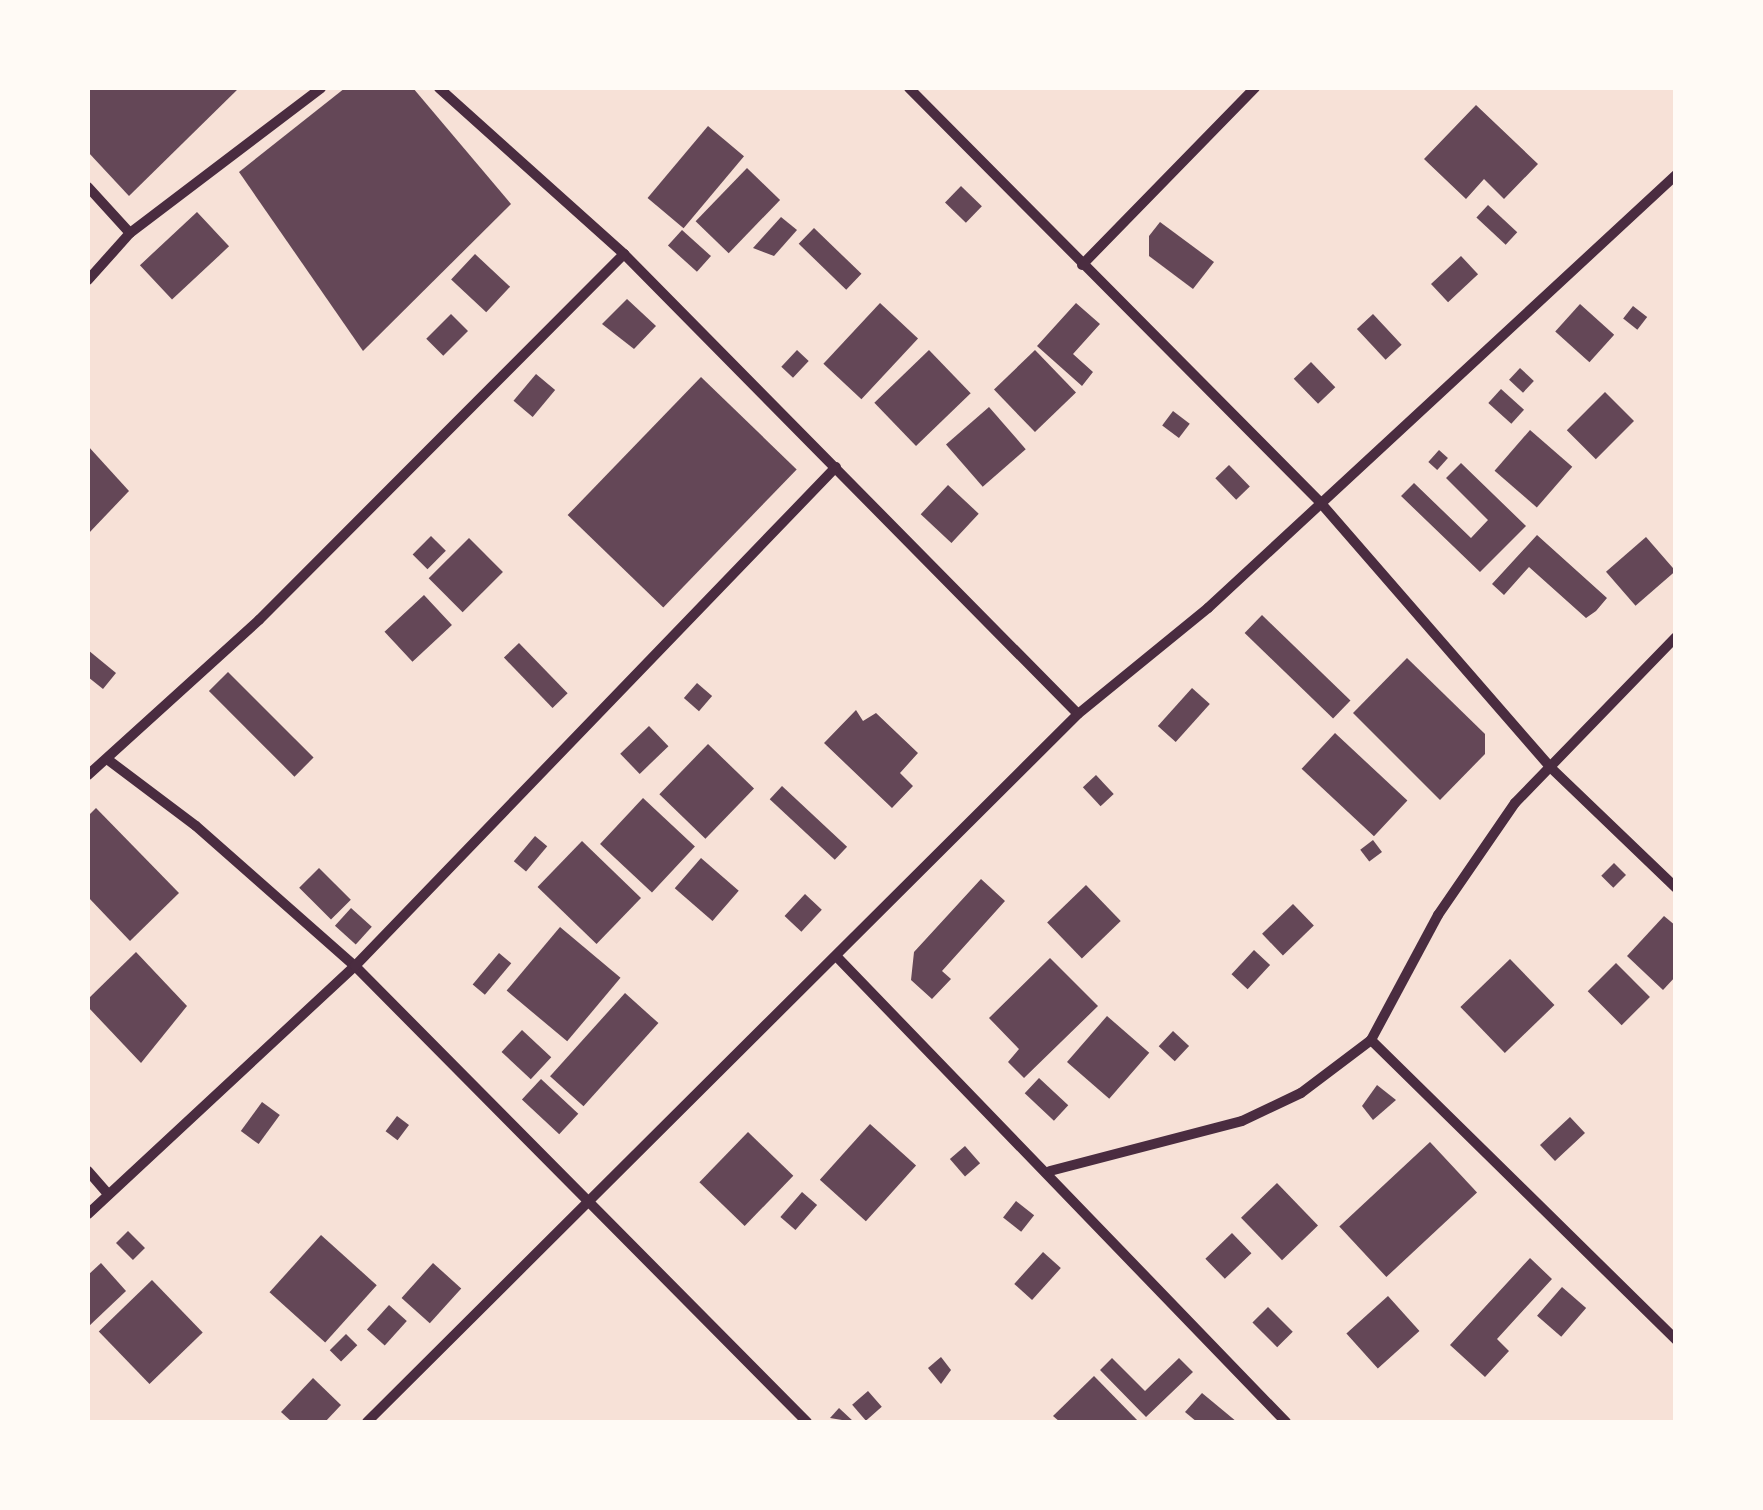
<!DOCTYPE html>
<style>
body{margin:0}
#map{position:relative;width:1763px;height:1510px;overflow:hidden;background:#f7e1d7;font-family:"Titillium Web",sans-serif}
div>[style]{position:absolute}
.building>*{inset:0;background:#644757;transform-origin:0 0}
.minor>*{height:10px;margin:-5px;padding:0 5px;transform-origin:5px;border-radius:5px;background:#4a2c40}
span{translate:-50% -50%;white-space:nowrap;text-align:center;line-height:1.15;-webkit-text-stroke:9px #fffaf5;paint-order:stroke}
.frame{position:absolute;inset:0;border:90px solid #fffaf5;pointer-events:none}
</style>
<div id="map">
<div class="building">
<div style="clip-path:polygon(88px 88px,239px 88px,129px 196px,88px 152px)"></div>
<div style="clip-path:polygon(345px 88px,413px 88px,511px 204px,363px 351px,239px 172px)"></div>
<div style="clip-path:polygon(1476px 105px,1538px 164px,1504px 199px,1484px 179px,1466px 199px,1424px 159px)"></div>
<div style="left:708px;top:126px;width:47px;height:94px;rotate:40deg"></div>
<div style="left:747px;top:168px;width:46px;height:74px;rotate:44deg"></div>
<div style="left:961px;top:186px;width:29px;height:23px;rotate:44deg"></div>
<div style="left:1488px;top:205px;width:40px;height:17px;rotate:43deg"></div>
<div style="left:197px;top:212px;width:47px;height:78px;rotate:47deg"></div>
<div style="clip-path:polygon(781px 217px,797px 230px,774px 256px,753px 248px)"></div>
<div style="clip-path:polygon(1160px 222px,1214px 262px,1193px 289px,1149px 256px,1149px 236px)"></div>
<div style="left:814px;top:228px;width:66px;height:22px;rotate:44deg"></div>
<div style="left:682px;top:230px;width:39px;height:21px;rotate:42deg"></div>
<div style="left:475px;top:254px;width:48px;height:35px;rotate:43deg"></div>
<div style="left:1461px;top:256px;width:25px;height:41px;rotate:47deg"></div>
<div style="clip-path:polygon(627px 299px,656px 326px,634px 349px,602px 324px)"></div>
<div style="left:880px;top:303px;width:52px;height:83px;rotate:43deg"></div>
<div style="clip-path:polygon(1076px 303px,1100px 324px,1073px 354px,1093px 372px,1082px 386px,1037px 346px)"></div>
<div style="left:1580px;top:304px;width:46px;height:37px;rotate:42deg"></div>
<div style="left:1633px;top:306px;width:18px;height:16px;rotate:38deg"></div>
<div style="left:451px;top:314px;width:24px;height:35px;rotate:45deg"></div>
<div style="left:1373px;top:314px;width:42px;height:22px;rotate:47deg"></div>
<div style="left:797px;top:350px;width:16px;height:23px;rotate:43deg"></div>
<div style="left:929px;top:350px;width:60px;height:76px;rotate:46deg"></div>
<div style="left:1035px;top:350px;width:59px;height:57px;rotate:46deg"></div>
<div style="left:1311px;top:362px;width:35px;height:24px;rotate:46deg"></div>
<div style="left:1520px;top:368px;width:19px;height:16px;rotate:43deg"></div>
<div style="left:536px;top:374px;width:25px;height:35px;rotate:40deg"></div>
<div style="left:701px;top:377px;width:133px;height:192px;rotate:44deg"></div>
<div style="left:1501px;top:389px;width:31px;height:19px;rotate:42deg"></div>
<div style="left:1605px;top:392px;width:41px;height:54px;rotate:45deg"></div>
<div style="left:989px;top:407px;width:56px;height:57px;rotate:49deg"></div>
<div style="left:1173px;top:411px;width:21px;height:18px;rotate:37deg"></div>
<div style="left:1530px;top:430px;width:56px;height:54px;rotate:41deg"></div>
<div style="clip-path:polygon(88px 446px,129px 491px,88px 534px)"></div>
<div style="left:1439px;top:450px;width:12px;height:16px;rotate:42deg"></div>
<div style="clip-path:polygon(1461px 463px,1526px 526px,1480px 572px,1401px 496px,1414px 483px,1471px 538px,1488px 520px,1446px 478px)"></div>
<div style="left:1229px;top:465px;width:30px;height:19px;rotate:46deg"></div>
<div style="left:948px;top:485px;width:42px;height:40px;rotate:43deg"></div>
<div style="clip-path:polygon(1537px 535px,1607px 598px,1596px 611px,1586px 618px,1529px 567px,1504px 595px,1492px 584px)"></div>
<div style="left:431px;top:536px;width:21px;height:26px;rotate:45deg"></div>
<div style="left:1646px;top:537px;width:45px;height:53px;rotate:49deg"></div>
<div style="left:469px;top:538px;width:48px;height:57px;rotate:45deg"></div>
<div style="left:424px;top:595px;width:41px;height:54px;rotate:47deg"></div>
<div style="left:1262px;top:615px;width:123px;height:25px;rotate:44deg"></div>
<div style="left:519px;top:643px;width:70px;height:21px;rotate:46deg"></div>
<div style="clip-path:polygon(88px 650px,116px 673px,103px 689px,88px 677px)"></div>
<div style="clip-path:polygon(1407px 658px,1485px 734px,1485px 754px,1440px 800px,1353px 713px)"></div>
<div style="left:228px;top:672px;width:121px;height:27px;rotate:45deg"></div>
<div style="left:697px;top:683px;width:20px;height:20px;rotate:41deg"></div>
<div style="left:1192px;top:688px;width:24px;height:51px;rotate:42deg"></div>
<div style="clip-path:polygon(856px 710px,863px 721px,876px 713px,918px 753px,900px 773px,913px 786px,892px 808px,824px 743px)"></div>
<div style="left:649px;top:726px;width:28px;height:40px;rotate:46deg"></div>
<div style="left:1335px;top:733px;width:99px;height:49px;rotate:43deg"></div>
<div style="left:708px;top:744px;width:64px;height:70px;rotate:44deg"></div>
<div style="left:1096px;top:775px;width:26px;height:18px;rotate:47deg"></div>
<div style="left:782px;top:786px;width:89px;height:18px;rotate:43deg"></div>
<div style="left:643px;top:798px;width:71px;height:63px;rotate:43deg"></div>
<div style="clip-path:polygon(96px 808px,179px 893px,130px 941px,88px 897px,88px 816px)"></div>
<div style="left:535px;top:836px;width:16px;height:33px;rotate:40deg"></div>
<div style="left:1373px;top:840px;width:15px;height:16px;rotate:53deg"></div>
<div style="left:582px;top:841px;width:82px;height:64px;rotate:44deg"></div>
<div style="left:701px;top:858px;width:50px;height:40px;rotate:41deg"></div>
<div style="left:1614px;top:863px;width:17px;height:18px;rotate:45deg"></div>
<div style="left:319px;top:868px;width:45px;height:28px;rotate:45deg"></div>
<div style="clip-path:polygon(981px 879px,1005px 901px,942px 971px,951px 979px,932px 999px,911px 980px,914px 952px)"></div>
<div style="left:1086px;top:885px;width:50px;height:54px;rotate:46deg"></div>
<div style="left:805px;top:894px;width:23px;height:30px;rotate:43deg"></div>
<div style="left:1293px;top:904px;width:30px;height:43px;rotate:46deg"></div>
<div style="left:351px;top:908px;width:28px;height:24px;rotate:42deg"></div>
<div style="clip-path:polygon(1664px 916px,1676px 926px,1676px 976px,1663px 990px,1627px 956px)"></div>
<div style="left:560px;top:927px;width:79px;height:83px;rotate:40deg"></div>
<div style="left:1254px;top:950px;width:22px;height:33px;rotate:43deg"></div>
<div style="clip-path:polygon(136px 952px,187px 1006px,141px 1063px,88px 1007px,88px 999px)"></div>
<div style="left:499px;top:953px;width:16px;height:41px;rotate:40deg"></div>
<div style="clip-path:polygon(1050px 958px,1098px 1006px,1024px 1078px,1008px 1062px,1019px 1049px,989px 1018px)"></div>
<div style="left:1510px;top:959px;width:64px;height:69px;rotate:46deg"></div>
<div style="left:1616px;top:963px;width:48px;height:40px;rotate:45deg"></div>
<div style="left:625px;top:993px;width:45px;height:112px;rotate:42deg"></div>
<div style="left:1107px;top:1016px;width:56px;height:61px;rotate:41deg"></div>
<div style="left:522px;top:1030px;width:40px;height:30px;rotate:43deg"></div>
<div style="left:1173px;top:1031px;width:22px;height:21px;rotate:43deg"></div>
<div style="left:1039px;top:1078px;width:40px;height:21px;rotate:43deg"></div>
<div style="left:541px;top:1079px;width:51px;height:28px;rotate:43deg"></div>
<div style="clip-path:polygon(1377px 1085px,1396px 1100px,1373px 1120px,1362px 1106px)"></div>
<div style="left:262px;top:1102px;width:22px;height:36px;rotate:36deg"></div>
<div style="left:397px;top:1116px;width:15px;height:19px;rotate:37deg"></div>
<div style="left:1570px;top:1117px;width:22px;height:41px;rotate:47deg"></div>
<div style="left:870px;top:1124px;width:62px;height:75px;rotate:42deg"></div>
<div style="left:748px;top:1132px;width:63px;height:70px;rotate:44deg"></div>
<div style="left:1430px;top:1142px;width:69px;height:124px;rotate:47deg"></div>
<div style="left:965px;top:1146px;width:23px;height:20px;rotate:49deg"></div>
<div style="left:1277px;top:1183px;width:59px;height:50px;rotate:46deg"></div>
<div style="left:802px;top:1192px;width:20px;height:33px;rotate:41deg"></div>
<div style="left:1016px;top:1201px;width:23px;height:21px;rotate:38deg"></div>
<div style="left:128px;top:1231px;width:24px;height:17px;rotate:45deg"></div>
<div style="left:1232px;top:1233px;width:28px;height:37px;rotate:46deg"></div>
<div style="left:321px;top:1235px;width:75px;height:77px;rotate:42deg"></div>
<div style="left:1043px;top:1252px;width:24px;height:43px;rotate:42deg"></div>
<div style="clip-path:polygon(1530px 1258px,1552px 1279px,1497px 1339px,1509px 1351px,1485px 1377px,1450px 1345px)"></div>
<div style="clip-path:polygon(101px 1263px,126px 1291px,88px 1327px,88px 1275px)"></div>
<div style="left:433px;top:1263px;width:38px;height:47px;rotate:42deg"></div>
<div style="left:152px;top:1280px;width:73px;height:74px;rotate:46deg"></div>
<div style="left:1562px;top:1287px;width:32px;height:38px;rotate:41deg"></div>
<div style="left:1388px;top:1296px;width:47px;height:56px;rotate:48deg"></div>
<div style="left:389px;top:1305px;width:24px;height:33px;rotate:42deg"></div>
<div style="left:1268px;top:1307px;width:35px;height:22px;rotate:45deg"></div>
<div style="left:346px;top:1334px;width:16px;height:23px;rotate:45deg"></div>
<div style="clip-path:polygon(941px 1357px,951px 1370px,941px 1384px,928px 1368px)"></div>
<div style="clip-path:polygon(1112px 1358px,1145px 1391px,1179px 1358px,1193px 1372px,1146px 1417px,1100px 1370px)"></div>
<div style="clip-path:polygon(1094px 1376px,1139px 1422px,1060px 1422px,1053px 1416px)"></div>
<div style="clip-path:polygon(313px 1378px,341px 1405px,325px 1422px,292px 1422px,281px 1412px)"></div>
<div style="left:868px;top:1391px;width:21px;height:21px;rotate:49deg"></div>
<div style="clip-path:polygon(1202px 1393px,1237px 1422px,1197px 1422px,1185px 1412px)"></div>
<div style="clip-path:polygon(839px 1408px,854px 1422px,830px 1418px)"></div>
</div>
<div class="minor">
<div style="left:439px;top:88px;width:249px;rotate:41.9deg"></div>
<div style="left:624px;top:254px;width:646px;rotate:45.38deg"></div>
<div style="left:909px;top:88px;width:582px;rotate:45.21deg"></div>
<div style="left:1319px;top:501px;width:351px;rotate:49deg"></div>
<div style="left:1549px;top:766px;width:176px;rotate:43.8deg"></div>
<div style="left:88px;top:187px;width:62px;rotate:47.6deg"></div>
<div style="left:1082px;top:265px;width:248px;rotate:-45.7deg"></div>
<div style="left:88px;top:280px;width:63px;rotate:-48.2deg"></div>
<div style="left:130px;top:233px;width:240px;rotate:-37.2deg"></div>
<div style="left:107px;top:759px;width:111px;rotate:37deg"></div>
<div style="left:196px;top:826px;width:212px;rotate:41.4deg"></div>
<div style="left:355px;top:966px;width:642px;rotate:45.25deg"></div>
<div style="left:88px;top:775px;width:231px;rotate:-42.2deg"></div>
<div style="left:259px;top:620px;width:517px;rotate:-45.08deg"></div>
<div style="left:838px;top:958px;width:645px;rotate:46.01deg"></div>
<div style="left:1371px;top:1040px;width:428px;rotate:44.5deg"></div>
<div style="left:88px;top:1171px;width:30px;rotate:49deg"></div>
<div style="left:1050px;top:1171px;width:198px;rotate:-14.6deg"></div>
<div style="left:1242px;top:1121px;width:65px;rotate:-25.4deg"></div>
<div style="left:1301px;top:1093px;width:88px;rotate:-37.1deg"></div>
<div style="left:1371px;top:1040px;width:142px;rotate:-61.8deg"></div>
<div style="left:1438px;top:915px;width:136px;rotate:-55.5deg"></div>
<div style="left:1515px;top:803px;width:231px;rotate:-45.9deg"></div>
<div style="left:88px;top:1214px;width:364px;rotate:-42.9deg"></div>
<div style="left:355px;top:966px;width:693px;rotate:-46.05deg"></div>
<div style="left:367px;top:1422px;width:1003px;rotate:-44.88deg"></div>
<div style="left:1078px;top:714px;width:168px;rotate:-39.2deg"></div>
<div style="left:1208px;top:608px;width:638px;rotate:-42.78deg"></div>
</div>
<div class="frame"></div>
</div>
